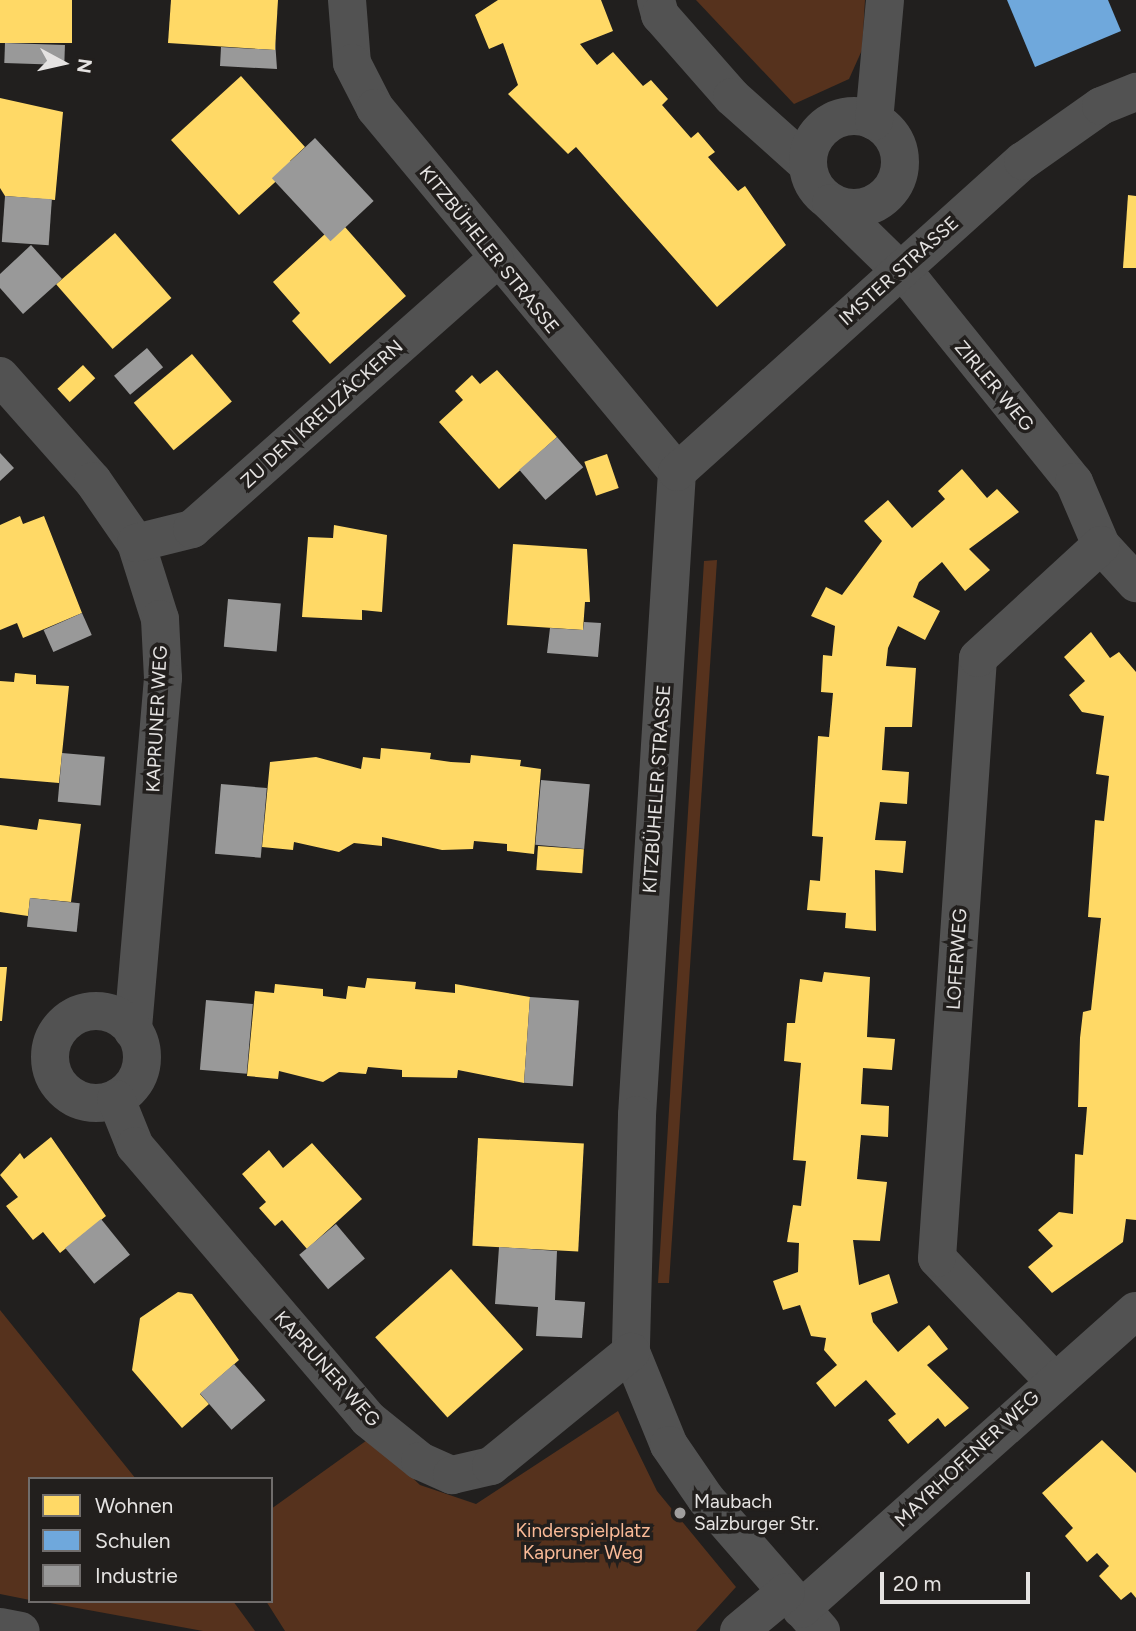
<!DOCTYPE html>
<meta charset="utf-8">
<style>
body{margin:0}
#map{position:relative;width:1136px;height:1631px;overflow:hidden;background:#211f1e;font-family:Figtree,sans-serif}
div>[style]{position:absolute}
.green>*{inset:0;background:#56321d}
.homes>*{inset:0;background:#ffd966;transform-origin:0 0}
.schools>*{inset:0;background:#6fa8dc}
.industry>*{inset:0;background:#999;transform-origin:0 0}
.street>*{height:38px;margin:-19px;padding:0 19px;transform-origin:19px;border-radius:19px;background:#525252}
.street>.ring{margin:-19px;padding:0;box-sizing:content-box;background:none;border:38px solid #525252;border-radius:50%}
.dots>*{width:19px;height:19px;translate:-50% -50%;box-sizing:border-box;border:4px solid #221f1d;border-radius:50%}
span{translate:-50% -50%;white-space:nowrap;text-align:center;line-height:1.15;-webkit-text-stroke:7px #221f1d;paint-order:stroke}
.street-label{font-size:19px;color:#e5e3e2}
.poi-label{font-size:19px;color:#e5e3e2}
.left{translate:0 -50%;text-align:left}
.park-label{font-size:19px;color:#f9ba97}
.legend{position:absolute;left:28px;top:1477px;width:245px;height:126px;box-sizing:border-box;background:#221f1d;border:2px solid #706d6c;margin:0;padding:9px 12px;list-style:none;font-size:21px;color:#e5e3e2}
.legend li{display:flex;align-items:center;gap:14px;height:35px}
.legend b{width:35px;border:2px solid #706d6c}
.north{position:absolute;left:28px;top:28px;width:70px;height:70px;-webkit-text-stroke:5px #221f1d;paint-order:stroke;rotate:98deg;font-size:19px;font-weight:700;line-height:28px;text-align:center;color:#e5e3e2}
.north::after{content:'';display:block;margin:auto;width:24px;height:32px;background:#e5e3e2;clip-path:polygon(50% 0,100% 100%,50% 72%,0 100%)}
.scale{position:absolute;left:880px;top:1572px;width:150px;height:32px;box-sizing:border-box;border:4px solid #e5e3e2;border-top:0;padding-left:9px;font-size:21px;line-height:24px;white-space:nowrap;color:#e5e3e2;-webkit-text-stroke:5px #221f1d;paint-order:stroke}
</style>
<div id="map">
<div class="green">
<div style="clip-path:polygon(696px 0,865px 0,862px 50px,849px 79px,794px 104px)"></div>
<div style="clip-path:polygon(717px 560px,669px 1283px,658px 1283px,704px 561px)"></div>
<div style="clip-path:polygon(0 1310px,136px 1479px,30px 1479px,30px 1600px,0 1594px)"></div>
<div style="clip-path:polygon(618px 1411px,657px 1491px,736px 1587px,696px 1631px,285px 1631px,266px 1601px,271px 1601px,271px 1509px,370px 1438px,420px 1485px,476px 1504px)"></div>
<div style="clip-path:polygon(39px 1601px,233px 1601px,255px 1631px,203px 1631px)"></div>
</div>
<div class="homes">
<div style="left:0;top:0;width:72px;height:43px"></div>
<div style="clip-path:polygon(171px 0,278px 0,275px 50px,168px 43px)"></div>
<div style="clip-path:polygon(498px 0,601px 0,613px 31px,580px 44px,597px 65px,613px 52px,643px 86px,651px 80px,668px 99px,662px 105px,691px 138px,698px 132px,715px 152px,708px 157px,738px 191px,745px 186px,786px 245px,717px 307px,576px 147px,568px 154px,508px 94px,518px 85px,503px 43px,489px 49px,475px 15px)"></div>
<div style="clip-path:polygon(241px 76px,305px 147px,290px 161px,294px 165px,239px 215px,171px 140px)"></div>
<div style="clip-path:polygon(0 98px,63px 112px,55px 200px,5px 196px,0 188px)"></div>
<div style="clip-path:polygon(1128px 195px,1136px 196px,1136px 268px,1123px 268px)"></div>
<div style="clip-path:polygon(345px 227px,406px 296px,330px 364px,292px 321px,300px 313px,273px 282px,325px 234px)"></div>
<div style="left:115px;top:233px;width:86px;height:78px;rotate:49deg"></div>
<div style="left:192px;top:354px;width:62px;height:76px;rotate:50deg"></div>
<div style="left:83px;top:365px;width:18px;height:35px;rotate:47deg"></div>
<div style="clip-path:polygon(497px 370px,557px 437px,499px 489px,439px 422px,463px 400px,455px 391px,472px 375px,480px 384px)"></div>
<div style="left:607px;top:454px;width:36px;height:24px;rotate:71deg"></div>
<div style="clip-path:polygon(962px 469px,987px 498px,997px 489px,1019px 512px,969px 549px,990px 570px,965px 591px,942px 562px,919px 582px,913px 597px,940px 611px,925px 640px,898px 626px,888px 648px,886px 666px,916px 668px,912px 727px,885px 727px,882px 770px,909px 772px,907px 804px,880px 802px,875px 840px,906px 841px,903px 873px,875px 870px,876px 931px,845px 928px,846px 913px,807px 910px,810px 880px,820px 881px,823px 837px,812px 836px,818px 736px,829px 737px,833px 693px,821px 692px,823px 655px,832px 656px,835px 626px,811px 616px,826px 587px,842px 595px,882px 541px,864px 521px,888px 500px,912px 528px,945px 499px,938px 491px)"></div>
<div style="clip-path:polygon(20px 516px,23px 524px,44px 516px,82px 613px,23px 638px,17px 623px,0 630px,0 525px)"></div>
<div style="clip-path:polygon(334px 525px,387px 535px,382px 612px,362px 610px,362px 620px,302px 617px,308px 537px,333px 538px)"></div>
<div style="clip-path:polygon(513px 544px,587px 549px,590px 602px,585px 602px,583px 630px,507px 625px)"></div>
<div style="clip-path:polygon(1091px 632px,1110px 658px,1119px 652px,1136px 672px,1136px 1220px,1126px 1219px,1123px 1242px,1052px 1293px,1028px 1267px,1053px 1246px,1038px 1230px,1059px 1212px,1073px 1214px,1075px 1154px,1083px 1155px,1087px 1107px,1078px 1107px,1080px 1038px,1083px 1012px,1091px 1010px,1101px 918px,1088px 917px,1095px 820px,1104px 821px,1109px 776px,1096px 774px,1104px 716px,1082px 712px,1069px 695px,1085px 681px,1064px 657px)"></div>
<div style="clip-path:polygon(15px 673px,36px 675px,36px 684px,69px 686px,59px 783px,0 778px,0 681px,14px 682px)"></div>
<div style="clip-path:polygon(381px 748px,431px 753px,430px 759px,451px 762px,470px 763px,471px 755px,521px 760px,520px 766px,541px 769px,534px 854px,507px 851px,507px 844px,474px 841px,473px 849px,442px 850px,382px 837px,382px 846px,354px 843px,339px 852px,294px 842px,293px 850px,262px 847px,270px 762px,316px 757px,361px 769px,363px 757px,380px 759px)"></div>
<div style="clip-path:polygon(39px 819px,81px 824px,71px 902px,30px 898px,28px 916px,0 912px,0 825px,37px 830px)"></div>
<div style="left:538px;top:846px;width:46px;height:24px;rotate:4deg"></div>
<div style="clip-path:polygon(0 967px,7px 967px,2px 1021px,0 1021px)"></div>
<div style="clip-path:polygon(824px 972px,870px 977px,867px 1037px,895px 1039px,892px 1070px,863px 1068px,861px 1104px,889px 1106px,888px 1137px,861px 1135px,857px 1179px,887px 1182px,880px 1241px,853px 1240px,859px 1285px,889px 1274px,898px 1303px,871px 1313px,873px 1322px,898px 1352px,929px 1325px,948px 1349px,927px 1365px,969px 1408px,945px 1427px,938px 1418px,908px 1444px,888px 1420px,896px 1414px,866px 1380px,835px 1407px,816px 1383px,837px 1365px,824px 1350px,826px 1338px,811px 1336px,800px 1305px,783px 1310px,773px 1281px,798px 1272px,799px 1243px,787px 1242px,793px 1205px,801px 1206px,806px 1161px,793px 1160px,801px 1063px,784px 1061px,787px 1023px,795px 1023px,800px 979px,822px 982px)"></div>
<div style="clip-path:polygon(367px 978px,416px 982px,415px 989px,455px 993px,455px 984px,530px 997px,524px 1083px,458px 1070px,457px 1078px,402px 1077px,402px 1070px,368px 1067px,366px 1074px,339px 1072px,323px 1082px,279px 1071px,278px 1079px,247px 1076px,255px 991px,274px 993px,275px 984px,323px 989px,323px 996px,346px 999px,348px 986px,365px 988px)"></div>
<div style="clip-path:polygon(51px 1137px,106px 1216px,60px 1253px,43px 1232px,33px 1240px,6px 1206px,18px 1197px,0 1175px,20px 1153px,24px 1159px)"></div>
<div style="left:478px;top:1138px;width:106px;height:108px;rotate:3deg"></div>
<div style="clip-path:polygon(312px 1143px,362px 1199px,307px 1249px,282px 1220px,275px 1226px,259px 1208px,266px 1202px,242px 1174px,269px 1150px,283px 1168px)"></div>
<div style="left:451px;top:1269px;width:108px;height:102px;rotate:48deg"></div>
<div style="clip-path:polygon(178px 1292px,192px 1294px,239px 1360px,200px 1394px,209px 1404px,182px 1428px,132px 1370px,140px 1318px)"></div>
<div style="clip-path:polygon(1102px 1440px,1136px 1473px,1136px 1598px,1131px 1592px,1121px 1600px,1099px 1576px,1109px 1566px,1097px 1553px,1087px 1562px,1065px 1536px,1073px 1528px,1042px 1493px)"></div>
</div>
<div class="schools">
<div style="clip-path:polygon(1007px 0,1108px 0,1121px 31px,1035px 67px)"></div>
</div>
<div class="industry">
<div style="clip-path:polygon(275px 40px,277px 69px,220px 66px,221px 47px,275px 50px)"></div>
<div style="left:5px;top:43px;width:60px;height:20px;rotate:2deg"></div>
<div style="left:315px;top:138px;width:86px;height:59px;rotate:47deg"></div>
<div style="left:5px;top:196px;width:47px;height:46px;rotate:4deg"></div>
<div style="clip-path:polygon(31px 245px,62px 279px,23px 314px,0 288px,0 274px)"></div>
<div style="left:147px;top:348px;width:25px;height:43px;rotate:50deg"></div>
<div style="left:557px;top:437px;width:40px;height:50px;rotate:49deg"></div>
<div style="clip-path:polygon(0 453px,14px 468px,0 481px)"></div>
<div style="left:228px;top:599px;width:53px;height:48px;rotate:5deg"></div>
<div style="left:82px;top:613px;width:24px;height:42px;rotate:66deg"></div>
<div style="clip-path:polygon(584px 622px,601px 623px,598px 657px,547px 653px,550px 628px,583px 630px)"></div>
<div style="left:62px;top:753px;width:43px;height:49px;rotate:5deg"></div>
<div style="left:541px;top:780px;width:49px;height:65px;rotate:5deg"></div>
<div style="left:221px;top:784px;width:46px;height:70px;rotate:5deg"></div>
<div style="left:30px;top:898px;width:50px;height:29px;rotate:6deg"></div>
<div style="left:530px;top:997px;width:49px;height:86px;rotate:4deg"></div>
<div style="left:206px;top:1000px;width:47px;height:70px;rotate:5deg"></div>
<div style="left:101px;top:1219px;width:46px;height:46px;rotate:51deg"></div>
<div style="left:336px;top:1224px;width:45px;height:48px;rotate:50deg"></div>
<div style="clip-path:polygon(499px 1247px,557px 1251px,555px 1300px,585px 1302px,582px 1338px,536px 1336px,538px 1307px,495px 1304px)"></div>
<div style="left:234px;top:1364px;width:48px;height:45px;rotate:49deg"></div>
</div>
<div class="street">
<div style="left:347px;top:0;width:63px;rotate:85.5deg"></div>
<div style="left:352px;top:63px;width:51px;rotate:62.9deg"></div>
<div style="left:375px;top:108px;width:473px;rotate:50.3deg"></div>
<div style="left:677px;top:472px;width:644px;rotate:93.56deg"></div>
<div style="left:637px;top:1115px;width:237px;rotate:91.5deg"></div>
<div style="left:631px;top:1352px;width:100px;rotate:67.8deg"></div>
<div style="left:669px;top:1445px;width:65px;rotate:55.6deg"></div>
<div style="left:706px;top:1499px;width:175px;rotate:48.9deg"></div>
<div style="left:656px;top:0;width:16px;rotate:75deg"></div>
<div style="left:660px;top:15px;width:109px;rotate:48.7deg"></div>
<div style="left:732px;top:97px;width:102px;rotate:41.8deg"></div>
<div class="ring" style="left:808px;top:116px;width:54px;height:54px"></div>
<div style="left:874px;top:121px;width:121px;rotate:-84.8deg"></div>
<div style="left:831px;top:203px;width:116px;rotate:44.3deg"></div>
<div style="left:914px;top:284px;width:255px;rotate:51.1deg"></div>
<div style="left:1074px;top:482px;width:69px;rotate:66.8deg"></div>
<div style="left:1101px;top:545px;width:52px;rotate:47.4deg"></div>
<div style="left:0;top:376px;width:140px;rotate:48.5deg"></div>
<div style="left:93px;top:481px;width:75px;rotate:55.3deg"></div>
<div style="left:136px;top:543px;width:80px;rotate:72.5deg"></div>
<div style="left:160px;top:619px;width:59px;rotate:87.1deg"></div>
<div style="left:163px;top:678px;width:354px;rotate:94.9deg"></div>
<div style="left:677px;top:472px;width:465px;rotate:-42deg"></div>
<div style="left:1023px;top:161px;width:95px;rotate:-35.2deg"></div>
<div style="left:1101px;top:106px;width:38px;rotate:-22deg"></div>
<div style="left:136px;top:543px;width:58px;rotate:-14deg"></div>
<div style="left:192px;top:529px;width:405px;rotate:-41.5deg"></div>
<div class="ring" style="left:50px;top:1011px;width:54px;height:54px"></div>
<div style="left:116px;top:1099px;width:51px;rotate:68deg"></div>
<div style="left:135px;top:1146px;width:359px;rotate:49.5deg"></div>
<div style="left:368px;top:1419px;width:67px;rotate:38.9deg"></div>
<div style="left:420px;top:1461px;width:35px;rotate:24deg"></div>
<div style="left:452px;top:1475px;width:40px;rotate:-13deg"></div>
<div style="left:491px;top:1466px;width:181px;rotate:-39.2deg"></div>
<div style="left:1053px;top:1380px;width:168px;rotate:-133.6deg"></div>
<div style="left:937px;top:1258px;width:601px;rotate:-86.09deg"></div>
<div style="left:978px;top:658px;width:167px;rotate:-42.6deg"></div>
<div style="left:801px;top:1609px;width:448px;rotate:-41.7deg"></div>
<div style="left:0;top:1627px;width:21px;rotate:11deg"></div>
<div style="left:739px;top:1631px;width:61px;rotate:-39.7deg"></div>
</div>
<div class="dots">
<div style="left:680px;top:1513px;background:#a09e9d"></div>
</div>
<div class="street-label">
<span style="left:489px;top:250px;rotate:51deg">KITZBÜHELER STRASSE</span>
<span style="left:899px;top:271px;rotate:-42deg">IMSTER STRASSE</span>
<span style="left:994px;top:386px;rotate:50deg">ZIRLER WEG</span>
<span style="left:322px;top:414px;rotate:-42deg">ZU DEN KREUZÄCKERN</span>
<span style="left:157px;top:719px;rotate:-87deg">KAPRUNER WEG</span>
<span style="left:657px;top:789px;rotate:-86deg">KITZBÜHELER STRASSE</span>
<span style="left:957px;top:959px;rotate:-86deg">LOFERWEG</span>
<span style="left:327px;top:1369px;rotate:48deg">KAPRUNER WEG</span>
<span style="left:967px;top:1459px;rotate:-43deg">MAYRHOFENER WEG</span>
</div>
<div class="poi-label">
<span class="left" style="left:694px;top:1513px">Maubach<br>Salzburger Str.</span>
</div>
<div class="park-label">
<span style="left:583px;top:1542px">Kinderspielplatz<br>Kapruner Weg</span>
</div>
<ul class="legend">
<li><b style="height:19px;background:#ffd966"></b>Wohnen</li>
<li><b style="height:19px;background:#6fa8dc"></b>Schulen</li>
<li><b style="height:19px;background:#999"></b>Industrie</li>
</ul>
<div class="north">N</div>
<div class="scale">20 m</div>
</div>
